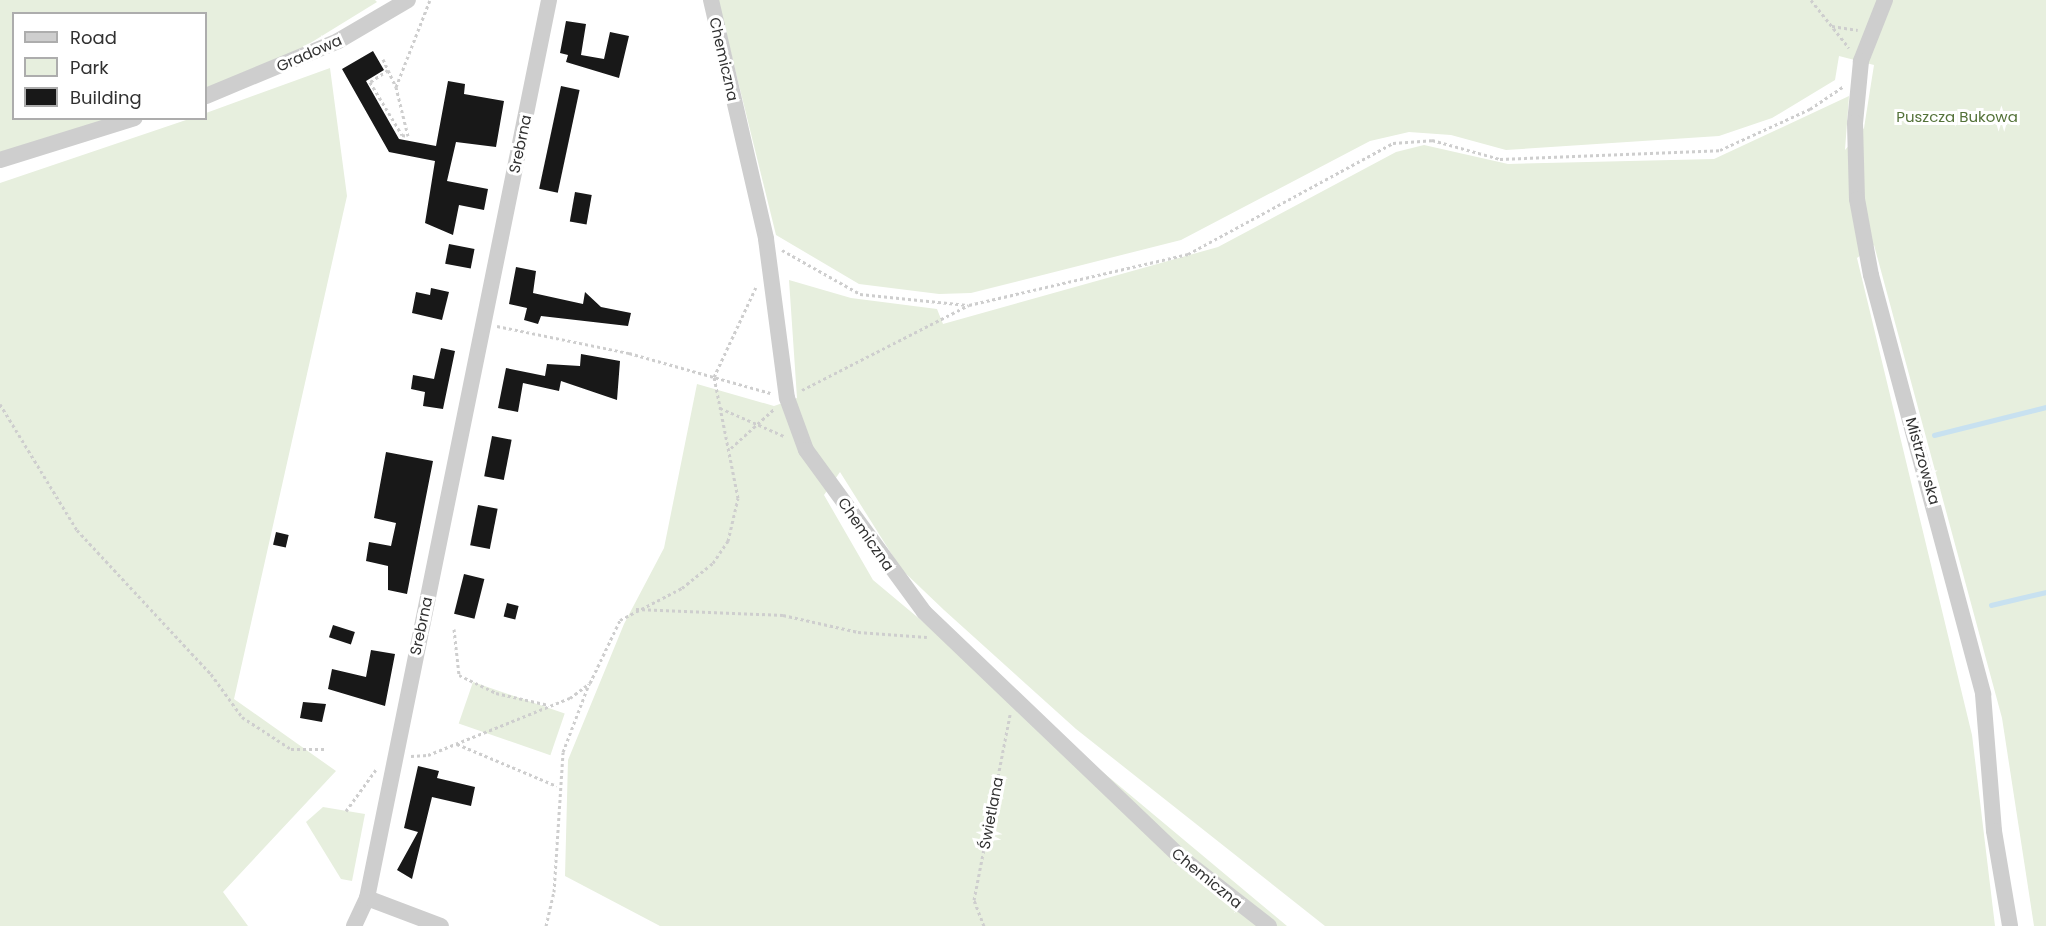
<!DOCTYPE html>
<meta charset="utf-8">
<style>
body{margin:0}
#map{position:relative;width:2046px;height:926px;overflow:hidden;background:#fff;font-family:Poppins,sans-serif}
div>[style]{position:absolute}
.green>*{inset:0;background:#e7efde;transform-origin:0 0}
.stream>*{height:4.5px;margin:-2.25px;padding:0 2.25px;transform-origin:2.25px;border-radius:2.25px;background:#c8e1f0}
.building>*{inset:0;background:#181818;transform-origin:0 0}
.path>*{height:3px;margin-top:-1.5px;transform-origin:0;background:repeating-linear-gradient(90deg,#cecece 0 3px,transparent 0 6px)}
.minor>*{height:16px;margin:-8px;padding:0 8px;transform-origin:8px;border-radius:8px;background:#cecece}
span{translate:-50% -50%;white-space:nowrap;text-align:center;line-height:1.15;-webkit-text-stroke:6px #fff;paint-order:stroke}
.street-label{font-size:15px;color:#313131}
.park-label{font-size:15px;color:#547239}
.legend{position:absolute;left:12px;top:12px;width:195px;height:108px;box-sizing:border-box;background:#fff;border:2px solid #adadad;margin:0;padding:8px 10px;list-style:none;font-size:18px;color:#313131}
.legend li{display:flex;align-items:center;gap:12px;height:30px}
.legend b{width:30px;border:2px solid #adadad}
</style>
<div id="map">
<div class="green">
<div style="clip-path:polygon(0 0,375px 0,377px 2px,286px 58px,206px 90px,206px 14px,14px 14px,14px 118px,119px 119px,0 154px)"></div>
<div style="clip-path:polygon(718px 0,2046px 0,2046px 926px,2034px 926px,2002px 718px,1874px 245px,1857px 258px,1972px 735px,1995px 926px,1325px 926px,1076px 729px,944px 610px,901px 569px,840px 472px,824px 495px,873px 580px,1287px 926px,660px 926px,565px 876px,568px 760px,624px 624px,664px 548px,697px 384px,774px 406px,797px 398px,789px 280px,851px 298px,937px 309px,943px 324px,1218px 247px,1396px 152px,1424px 145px,1508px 164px,1714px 159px,1849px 96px,1845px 150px,1864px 128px,1874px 65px,1839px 56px,1835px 80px,1772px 118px,1719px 136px,1506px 150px,1451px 135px,1409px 132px,1370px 141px,1181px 240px,971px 293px,939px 294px,859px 284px,776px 235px)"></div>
<div style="clip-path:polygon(330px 68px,347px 196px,234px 699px,336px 771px,223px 892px,248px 926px,0 926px,0 183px,189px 119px,206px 118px,206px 113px)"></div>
<div style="left:473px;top:682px;width:97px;height:44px;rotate:19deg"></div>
<div style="clip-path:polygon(323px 807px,365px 814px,352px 881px,341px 879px,306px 822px)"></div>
</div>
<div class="stream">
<div style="left:1934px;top:435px;width:115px;rotate:-14deg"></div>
<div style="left:1991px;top:605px;width:57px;rotate:-13.3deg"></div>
</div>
<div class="building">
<div style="clip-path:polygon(566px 21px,586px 24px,581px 55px,604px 59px,610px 32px,629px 36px,619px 78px,566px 62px,568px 55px,560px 53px)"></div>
<div style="clip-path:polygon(373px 51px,384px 70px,366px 81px,399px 139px,436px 146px,448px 81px,465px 84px,464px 94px,504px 101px,496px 147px,456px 142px,447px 181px,488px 189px,484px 210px,459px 205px,453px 235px,425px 223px,435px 161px,389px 152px,342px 69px)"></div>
<div style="left:561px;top:86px;width:19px;height:105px;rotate:12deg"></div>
<div style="left:575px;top:192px;width:17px;height:30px;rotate:10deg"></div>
<div style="left:449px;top:244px;width:26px;height:20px;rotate:11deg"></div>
<div style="clip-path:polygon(516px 267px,536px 271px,533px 293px,583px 304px,585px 292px,601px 307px,631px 313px,628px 326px,541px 316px,538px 324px,524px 320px,527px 308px,509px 304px)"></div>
<div style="clip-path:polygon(431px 288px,449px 292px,442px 320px,412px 313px,416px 292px,430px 295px)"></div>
<div style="clip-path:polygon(441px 348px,455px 351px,443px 409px,423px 406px,425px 392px,411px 389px,413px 375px,434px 379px)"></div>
<div style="clip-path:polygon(581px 354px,620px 361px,617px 400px,561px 381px,559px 391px,523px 383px,518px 412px,498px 408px,506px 368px,545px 376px,547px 364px,580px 366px)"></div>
<div style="left:492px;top:436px;width:20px;height:41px;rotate:11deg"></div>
<div style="clip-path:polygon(386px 452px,433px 461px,407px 594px,388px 590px,388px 566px,366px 561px,369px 542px,391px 546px,396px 523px,374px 518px)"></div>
<div style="left:478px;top:505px;width:20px;height:41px;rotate:11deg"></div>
<div style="left:276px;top:532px;width:13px;height:13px;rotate:13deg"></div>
<div style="left:464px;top:574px;width:21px;height:41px;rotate:14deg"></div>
<div style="left:507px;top:603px;width:12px;height:14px;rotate:14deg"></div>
<div style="left:333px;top:625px;width:23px;height:13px;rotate:18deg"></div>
<div style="clip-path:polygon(371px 650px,395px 654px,385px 706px,328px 689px,332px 669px,366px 677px)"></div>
<div style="clip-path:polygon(303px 702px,326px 704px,322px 722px,300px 718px)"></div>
<div style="clip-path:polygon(418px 766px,439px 771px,437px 778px,475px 787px,471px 806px,432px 797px,412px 879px,397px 870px,418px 832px,404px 828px)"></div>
</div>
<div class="path">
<div style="left:1811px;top:0;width:61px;rotate:51.6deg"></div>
<div style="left:1832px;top:26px;width:26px;rotate:9deg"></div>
<div style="left:383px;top:59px;width:12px;rotate:66deg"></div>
<div style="left:388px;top:70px;width:22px;rotate:146deg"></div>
<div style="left:370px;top:82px;width:62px;rotate:58.9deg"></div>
<div style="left:402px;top:135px;width:6px;rotate:9deg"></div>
<div style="left:388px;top:70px;width:19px;rotate:65deg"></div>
<div style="left:408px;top:136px;width:50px;rotate:-103.8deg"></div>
<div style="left:396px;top:87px;width:93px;rotate:-68.7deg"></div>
<div style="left:782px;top:250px;width:90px;rotate:29.4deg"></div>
<div style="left:860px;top:294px;width:108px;rotate:5.9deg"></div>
<div style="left:497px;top:326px;width:135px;rotate:11.6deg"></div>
<div style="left:629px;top:353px;width:147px;rotate:15.8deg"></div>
<div style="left:802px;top:390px;width:187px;rotate:-27deg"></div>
<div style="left:969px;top:305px;width:225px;rotate:-13.1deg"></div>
<div style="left:1188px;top:254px;width:233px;rotate:-28.4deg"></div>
<div style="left:1393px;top:143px;width:39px;rotate:-4deg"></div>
<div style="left:1432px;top:140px;width:71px;rotate:15.6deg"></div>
<div style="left:1500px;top:159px;width:220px;rotate:-2.3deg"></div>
<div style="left:1720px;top:150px;width:99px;rotate:-24.5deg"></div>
<div style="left:1810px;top:109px;width:41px;rotate:-34.1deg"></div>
<div style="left:0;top:404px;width:148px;rotate:58.6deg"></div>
<div style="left:77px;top:530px;width:197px;rotate:47.1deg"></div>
<div style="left:211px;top:674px;width:53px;rotate:54.2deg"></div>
<div style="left:242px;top:717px;width:59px;rotate:33.1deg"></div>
<div style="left:291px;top:749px;width:34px"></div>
<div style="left:720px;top:408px;width:70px;rotate:23.6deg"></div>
<div style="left:731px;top:448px;width:58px;rotate:-42.2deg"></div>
<div style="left:636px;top:609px;width:147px;rotate:2.3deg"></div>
<div style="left:783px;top:615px;width:77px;rotate:12.8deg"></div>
<div style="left:858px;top:632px;width:69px;rotate:4.1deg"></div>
<div style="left:454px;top:629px;width:46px;rotate:83.8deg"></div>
<div style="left:459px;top:675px;width:41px;rotate:25.9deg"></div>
<div style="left:496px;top:693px;width:54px;rotate:12.8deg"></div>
<div style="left:457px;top:744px;width:108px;rotate:22.8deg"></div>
<div style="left:411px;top:756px;width:17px;rotate:-3deg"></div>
<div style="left:428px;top:755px;width:153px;rotate:-21.9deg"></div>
<div style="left:570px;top:698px;width:25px;rotate:-37deg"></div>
<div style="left:590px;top:683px;width:70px;rotate:-64.5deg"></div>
<div style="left:620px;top:620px;width:70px;rotate:-27.3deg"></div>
<div style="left:682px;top:588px;width:40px;rotate:-39deg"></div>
<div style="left:713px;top:563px;width:27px;rotate:-56deg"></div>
<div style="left:728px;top:541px;width:44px;rotate:-76.9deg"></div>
<div style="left:738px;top:498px;width:123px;rotate:-101.2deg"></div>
<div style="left:714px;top:377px;width:99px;rotate:-65deg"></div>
<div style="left:346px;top:811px;width:53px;rotate:-54.2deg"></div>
<div style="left:546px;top:926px;width:35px;rotate:-77deg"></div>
<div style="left:554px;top:892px;width:140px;rotate:-86.3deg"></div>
<div style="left:563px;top:752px;width:73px;rotate:-69.1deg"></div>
<div style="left:984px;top:926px;width:28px;rotate:-111deg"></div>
<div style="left:974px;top:900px;width:189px;rotate:-79deg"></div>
</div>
<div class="minor">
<div style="left:711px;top:0;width:245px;rotate:77deg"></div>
<div style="left:766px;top:239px;width:160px;rotate:82.5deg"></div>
<div style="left:787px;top:398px;width:55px;rotate:69.9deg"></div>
<div style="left:806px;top:450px;width:200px;rotate:53.9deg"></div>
<div style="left:924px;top:612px;width:353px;rotate:43.7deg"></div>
<div style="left:1179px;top:856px;width:114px;rotate:37.9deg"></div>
<div style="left:1885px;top:0;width:66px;rotate:111.5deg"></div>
<div style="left:1861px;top:61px;width:62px;rotate:95.5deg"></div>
<div style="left:1855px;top:123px;width:76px;rotate:88.5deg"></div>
<div style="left:1857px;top:199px;width:77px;rotate:79.6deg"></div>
<div style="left:1871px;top:275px;width:434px;rotate:75deg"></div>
<div style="left:1983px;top:694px;width:137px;rotate:85.4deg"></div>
<div style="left:1994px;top:831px;width:96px;rotate:80.4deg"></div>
<div style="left:206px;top:96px;width:143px;rotate:-22.6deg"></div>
<div style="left:338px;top:41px;width:81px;rotate:-30.4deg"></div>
<div style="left:0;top:160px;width:141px;rotate:-17.3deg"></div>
<div style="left:367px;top:898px;width:79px;rotate:20.7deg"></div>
<div style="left:354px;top:926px;width:31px;rotate:-65deg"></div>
<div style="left:367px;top:898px;width:916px;rotate:-78.54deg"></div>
</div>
<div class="street-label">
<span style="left:309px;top:53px;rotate:-24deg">Gradowa</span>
<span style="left:724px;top:59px;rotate:77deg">Chemiczna</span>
<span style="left:520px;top:144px;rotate:-78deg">Srebrna</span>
<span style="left:1923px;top:461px;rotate:74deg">Mistrzowska</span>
<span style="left:866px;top:534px;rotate:55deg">Chemiczna</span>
<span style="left:421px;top:626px;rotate:-78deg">Srebrna</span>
<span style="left:991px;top:813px;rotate:-79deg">Świetlana</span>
<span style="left:1207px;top:878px;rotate:39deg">Chemiczna</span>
</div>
<div class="park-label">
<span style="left:1957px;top:117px">Puszcza Bukowa</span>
</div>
<ul class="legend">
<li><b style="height:8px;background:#cecece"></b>Road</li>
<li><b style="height:16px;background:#e7efde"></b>Park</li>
<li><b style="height:16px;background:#181818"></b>Building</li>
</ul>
</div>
